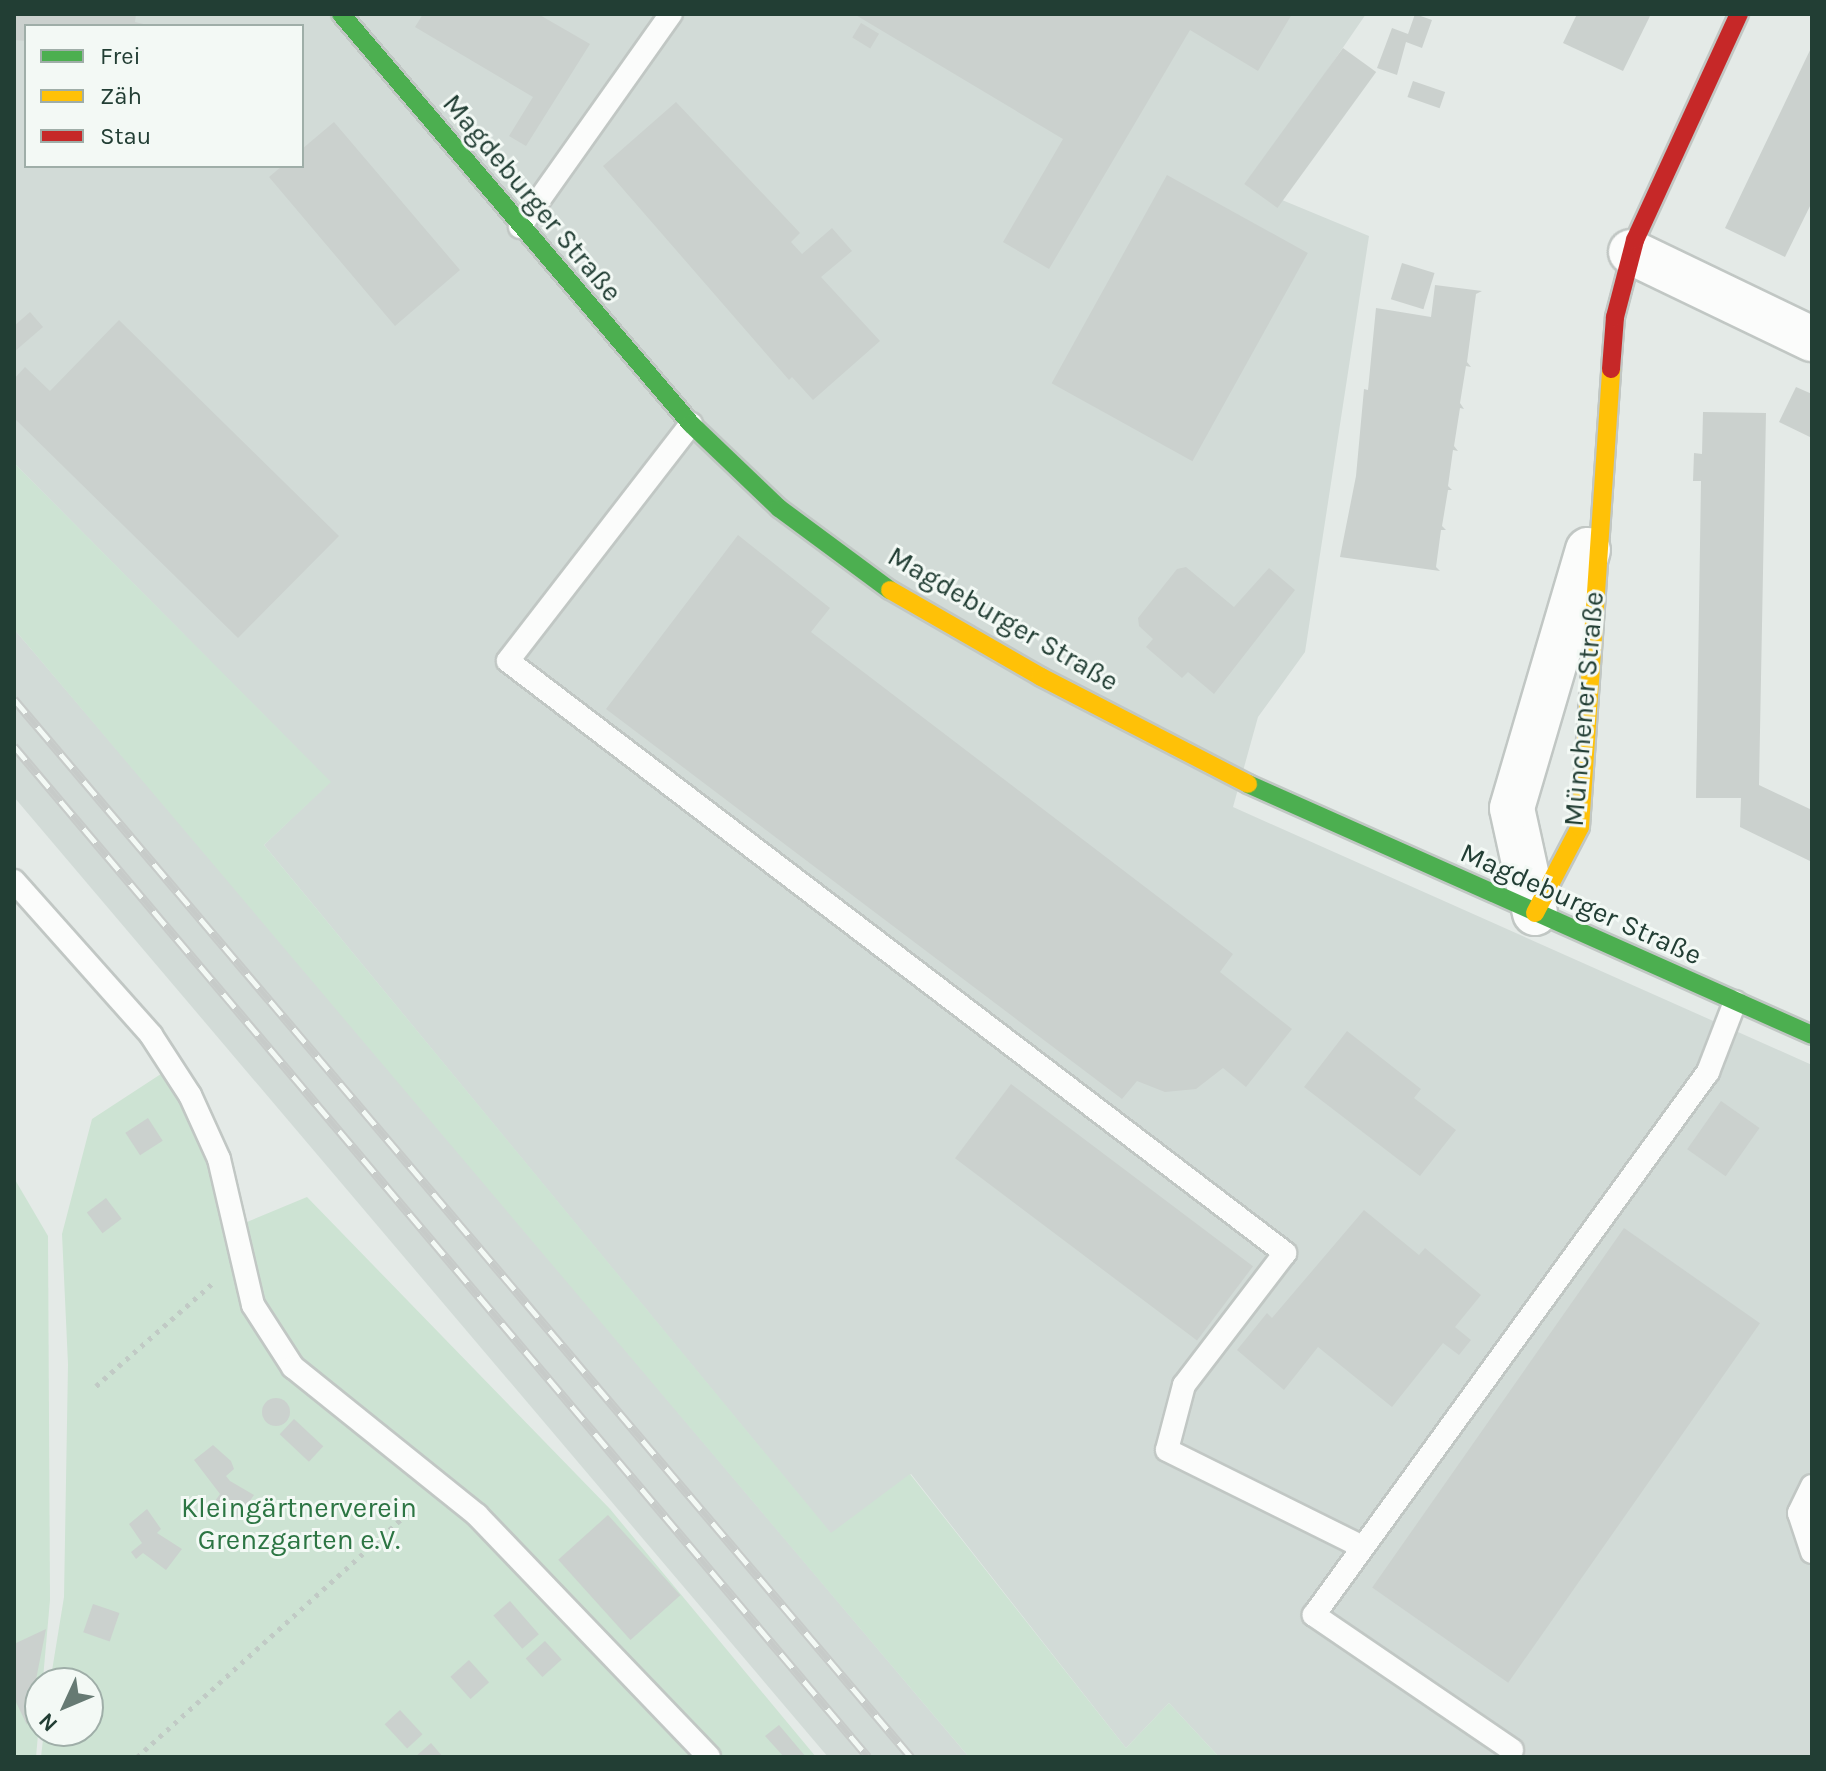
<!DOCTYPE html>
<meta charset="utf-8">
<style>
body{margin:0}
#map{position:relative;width:1826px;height:1771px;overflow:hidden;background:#e4eae7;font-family:Karla,sans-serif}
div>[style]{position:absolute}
.built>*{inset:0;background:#d2dbd7}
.green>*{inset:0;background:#cde3d3}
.building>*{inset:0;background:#cbd1ce;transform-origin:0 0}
.round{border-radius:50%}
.path>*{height:5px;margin-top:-2.5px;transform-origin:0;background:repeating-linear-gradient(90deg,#c1cac5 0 4px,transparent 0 10px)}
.roads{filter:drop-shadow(2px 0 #c1c7c4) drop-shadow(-2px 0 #c1c7c4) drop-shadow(0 2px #c1c7c4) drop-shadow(0 -2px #c1c7c4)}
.lane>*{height:22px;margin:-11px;padding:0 11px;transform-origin:11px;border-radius:11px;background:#fbfcfb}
.street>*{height:44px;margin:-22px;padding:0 22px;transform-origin:22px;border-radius:22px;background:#fbfcfb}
.fast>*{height:18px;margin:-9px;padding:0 9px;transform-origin:9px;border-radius:9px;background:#4caf50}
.slow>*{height:18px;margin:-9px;padding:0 9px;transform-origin:9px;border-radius:9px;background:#ffc107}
.jam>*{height:18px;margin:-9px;padding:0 9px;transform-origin:9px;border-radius:9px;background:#c62828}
.rail>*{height:9px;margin-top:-4.5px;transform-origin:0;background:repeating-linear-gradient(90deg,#f3f9f5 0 18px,#c7cbc9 0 36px);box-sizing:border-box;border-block:2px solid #c7cbc9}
span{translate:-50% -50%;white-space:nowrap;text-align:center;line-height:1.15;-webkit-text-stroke:6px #f3f9f5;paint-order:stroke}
.street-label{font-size:28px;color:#223e34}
.park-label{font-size:28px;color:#2c7543}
.frame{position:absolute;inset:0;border:16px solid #223e34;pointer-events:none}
.legend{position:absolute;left:24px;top:24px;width:280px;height:144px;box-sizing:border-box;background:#f3f9f5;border:2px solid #9faea8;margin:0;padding:10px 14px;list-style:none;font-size:24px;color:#223e34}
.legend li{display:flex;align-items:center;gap:16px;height:40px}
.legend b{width:40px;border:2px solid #9faea8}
.north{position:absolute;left:24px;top:1667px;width:80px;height:80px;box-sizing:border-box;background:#f3f9f5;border:2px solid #9faea8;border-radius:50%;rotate:226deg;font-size:22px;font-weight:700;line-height:32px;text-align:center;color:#223e34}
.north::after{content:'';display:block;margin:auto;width:28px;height:36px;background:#667a73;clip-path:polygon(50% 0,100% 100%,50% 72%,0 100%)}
</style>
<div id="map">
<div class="built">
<div style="clip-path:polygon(evenodd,14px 14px,1366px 14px,1248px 186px,1369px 236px,1305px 652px,1258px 717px,1233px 807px,1812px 1065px,1812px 1757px,1219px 1757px,1169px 1703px,1126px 1748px,911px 1474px,831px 1534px,264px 845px,330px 782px,14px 463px,14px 14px,26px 26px,302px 26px,302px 166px,26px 166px,26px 26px)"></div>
<div style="clip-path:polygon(14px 629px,297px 961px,969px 1757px,828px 1757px,14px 797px)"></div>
</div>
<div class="green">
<div style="clip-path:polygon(14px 463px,331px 782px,264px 845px,831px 1533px,910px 1474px,1126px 1748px,1169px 1703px,1219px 1757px,969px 1757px,14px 629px)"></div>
<div style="clip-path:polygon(164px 1072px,247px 1222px,307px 1197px,610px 1509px,816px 1757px,41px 1757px,44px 1731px,88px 1731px,88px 1683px,50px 1683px,64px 1597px,68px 1364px,62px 1234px,92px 1119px)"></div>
<div style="clip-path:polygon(14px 1178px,48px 1236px,50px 1600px,36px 1757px,14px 1757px)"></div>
</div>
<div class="building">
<div style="clip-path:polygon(14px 14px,136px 14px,135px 22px,152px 26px,26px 26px,26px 41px,14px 40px)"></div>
<div style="clip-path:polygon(423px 14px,538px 14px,590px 44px,526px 146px,509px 136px,533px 97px,415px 27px)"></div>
<div style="clip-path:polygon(854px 14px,1292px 14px,1258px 71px,1190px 30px,1049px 269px,1003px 242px,1063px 139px)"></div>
<div style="clip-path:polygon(1415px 14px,1432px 20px,1422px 48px,1406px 42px,1397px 75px,1377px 68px,1392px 28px,1408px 34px)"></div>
<div style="clip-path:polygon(1577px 14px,1651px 14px,1623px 71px,1563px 43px)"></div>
<div style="left:861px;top:23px;width:21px;height:17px;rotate:31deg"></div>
<div style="clip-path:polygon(1812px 46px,1812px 202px,1785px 257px,1725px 228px)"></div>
<div style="left:1343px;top:48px;width:41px;height:168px;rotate:36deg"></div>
<div style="left:1413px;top:81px;width:34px;height:17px;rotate:19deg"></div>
<div style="clip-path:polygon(676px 102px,800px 233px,791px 242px,802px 254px,832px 228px,852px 251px,821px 277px,880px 341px,813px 400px,792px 377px,789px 380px,603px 166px)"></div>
<div style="clip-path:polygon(334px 122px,460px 270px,395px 326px,269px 177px,282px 166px,302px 166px,302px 149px)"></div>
<div style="left:1167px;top:175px;width:161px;height:238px;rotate:29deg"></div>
<div style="left:1402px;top:263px;width:34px;height:38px;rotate:17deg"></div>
<div style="clip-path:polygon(1435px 285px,1482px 291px,1476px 294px,1467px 362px,1471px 367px,1466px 366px,1460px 403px,1464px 409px,1460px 408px,1454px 446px,1458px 451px,1453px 450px,1448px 486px,1452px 490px,1448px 490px,1442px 526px,1446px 530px,1441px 530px,1436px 567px,1440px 571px,1340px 557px,1356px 476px,1364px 389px,1368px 390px,1376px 308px,1431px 317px)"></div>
<div style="clip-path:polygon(30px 312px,43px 327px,14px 352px,14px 326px)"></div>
<div style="clip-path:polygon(119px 320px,339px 536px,238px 638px,14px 418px,14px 379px,25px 367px,50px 391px)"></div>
<div style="clip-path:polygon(1796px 387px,1812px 394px,1812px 438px,1779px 422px)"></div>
<div style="clip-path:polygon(1703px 412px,1766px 413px,1759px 785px,1812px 810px,1812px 862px,1740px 827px,1741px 798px,1696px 798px,1701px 481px,1693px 481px,1694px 453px,1702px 454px)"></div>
<div style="clip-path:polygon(738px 535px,830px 608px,811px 632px,1233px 954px,1220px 972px,1292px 1029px,1246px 1087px,1223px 1068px,1196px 1089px,1165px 1092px,1137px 1081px,1122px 1099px,606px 709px)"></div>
<div style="clip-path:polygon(1186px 567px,1234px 607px,1269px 568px,1295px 590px,1214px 694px,1188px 672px,1182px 678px,1146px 647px,1153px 639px,1139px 626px,1138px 618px,1177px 569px)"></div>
<div style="clip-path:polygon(1347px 1031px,1421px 1089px,1414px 1098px,1456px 1130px,1420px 1176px,1304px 1087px)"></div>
<div style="left:1011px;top:1084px;width:303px;height:93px;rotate:37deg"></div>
<div style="left:1721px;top:1101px;width:47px;height:59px;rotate:35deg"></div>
<div style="left:148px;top:1118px;width:27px;height:27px;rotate:57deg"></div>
<div style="left:106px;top:1198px;width:26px;height:24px;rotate:53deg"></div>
<div style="clip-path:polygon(1364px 1210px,1419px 1255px,1425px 1248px,1481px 1295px,1455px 1327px,1471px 1340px,1459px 1355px,1443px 1343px,1392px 1407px,1318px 1347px,1284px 1390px,1237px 1350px,1267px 1313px,1272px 1318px)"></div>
<div style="left:1624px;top:1228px;width:166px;height:439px;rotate:35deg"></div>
<div class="round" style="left:262px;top:1398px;width:28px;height:28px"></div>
<div style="left:294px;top:1419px;width:40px;height:21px;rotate:43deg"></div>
<div style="clip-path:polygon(213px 1445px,231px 1461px,234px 1469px,226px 1476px,230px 1481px,254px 1495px,238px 1518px,215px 1501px,220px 1494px,194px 1460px)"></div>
<div style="clip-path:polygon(147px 1509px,161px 1529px,157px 1533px,182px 1549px,166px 1570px,143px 1553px,136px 1559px,131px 1552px,142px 1543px,129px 1524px)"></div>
<div style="left:608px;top:1515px;width:108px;height:67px;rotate:48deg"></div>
<div style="left:510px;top:1601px;width:44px;height:22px;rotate:49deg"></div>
<div style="left:93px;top:1604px;width:28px;height:30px;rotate:19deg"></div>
<div style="clip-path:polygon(46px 1629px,27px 1725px,14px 1698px,14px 1644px)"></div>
<div style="left:545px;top:1641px;width:25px;height:26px;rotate:48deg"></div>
<div style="left:469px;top:1660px;width:30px;height:25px;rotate:48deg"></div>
<div style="left:400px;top:1710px;width:33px;height:21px;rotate:47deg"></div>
<div style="clip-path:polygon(779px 1725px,806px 1757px,784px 1757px,765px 1736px)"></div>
<div style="clip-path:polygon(431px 1743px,443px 1757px,415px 1757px)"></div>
</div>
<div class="path">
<div style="left:96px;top:1386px;width:159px;rotate:-41.4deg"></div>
<div style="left:137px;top:1757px;width:375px;rotate:-42deg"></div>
</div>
<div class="roads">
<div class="lane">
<div style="left:520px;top:227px;width:261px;rotate:-54.7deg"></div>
<div style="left:691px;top:424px;width:299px;rotate:127.7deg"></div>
<div style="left:508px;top:661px;width:977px;rotate:37.3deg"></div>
<div style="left:1285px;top:1253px;width:166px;rotate:127.4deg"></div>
<div style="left:1184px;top:1385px;width:67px;rotate:104.7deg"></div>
<div style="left:1167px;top:1450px;width:216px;rotate:26.4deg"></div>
<div style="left:14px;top:881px;width:206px;rotate:48.3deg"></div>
<div style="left:151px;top:1035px;width:72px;rotate:57deg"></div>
<div style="left:190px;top:1095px;width:70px;rotate:65.6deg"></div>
<div style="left:219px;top:1159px;width:150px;rotate:76.9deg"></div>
<div style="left:253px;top:1305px;width:74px;rotate:57.2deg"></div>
<div style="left:293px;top:1367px;width:236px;rotate:38.8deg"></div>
<div style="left:477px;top:1515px;width:335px;rotate:46.2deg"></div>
<div style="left:1812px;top:1486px;width:30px;rotate:116deg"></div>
<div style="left:1799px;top:1513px;width:41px;rotate:71.6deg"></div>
<div style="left:1512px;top:1750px;width:240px;rotate:-145.7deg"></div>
<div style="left:1314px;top:1615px;width:671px;rotate:-54.04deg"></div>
<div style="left:1708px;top:1072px;width:75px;rotate:-68.9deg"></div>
</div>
<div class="street">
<div style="left:1631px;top:252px;width:201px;rotate:25.7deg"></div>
<div style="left:1535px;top:913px;width:107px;rotate:-102.4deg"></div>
<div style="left:1512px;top:808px;width:269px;rotate:-73.6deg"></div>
</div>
<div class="fast">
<div style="left:341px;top:14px;width:539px;rotate:49.51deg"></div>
<div style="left:691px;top:424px;width:122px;rotate:43.7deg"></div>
<div style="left:779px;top:508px;width:138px;rotate:36.5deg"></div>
<div style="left:1248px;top:784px;width:617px;rotate:23.99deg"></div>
</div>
<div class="slow">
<div style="left:890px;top:590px;width:174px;rotate:29.9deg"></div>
<div style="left:1041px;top:677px;width:233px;rotate:27.3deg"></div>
<div style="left:1535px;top:913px;width:97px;rotate:-62.4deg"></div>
<div style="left:1580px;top:827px;width:459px;rotate:-86.1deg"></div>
</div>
<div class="jam">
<div style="left:1611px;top:369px;width:52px;rotate:-85.6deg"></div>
<div style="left:1615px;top:317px;width:80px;rotate:-75.4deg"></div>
<div style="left:1635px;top:240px;width:249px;rotate:-65.3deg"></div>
</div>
</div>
<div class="rail">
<div style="left:14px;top:699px;width:1387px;rotate:49.71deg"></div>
<div style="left:14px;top:746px;width:1323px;rotate:49.81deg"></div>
</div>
<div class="street-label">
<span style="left:532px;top:198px;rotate:50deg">Magdeburger Straße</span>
<span style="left:1003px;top:619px;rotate:30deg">Magdeburger Straße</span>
<span style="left:1584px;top:709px;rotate:-85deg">Münchener Straße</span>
<span style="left:1581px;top:904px;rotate:24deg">Magdeburger Straße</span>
</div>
<div class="park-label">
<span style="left:299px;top:1524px">Kleingärtnerverein<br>Grenzgarten e.V.</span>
</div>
<div class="frame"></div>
<ul class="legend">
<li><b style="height:10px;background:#4caf50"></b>Frei</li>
<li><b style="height:10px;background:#ffc107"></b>Zäh</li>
<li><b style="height:10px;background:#c62828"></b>Stau</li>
</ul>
<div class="north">N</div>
</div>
